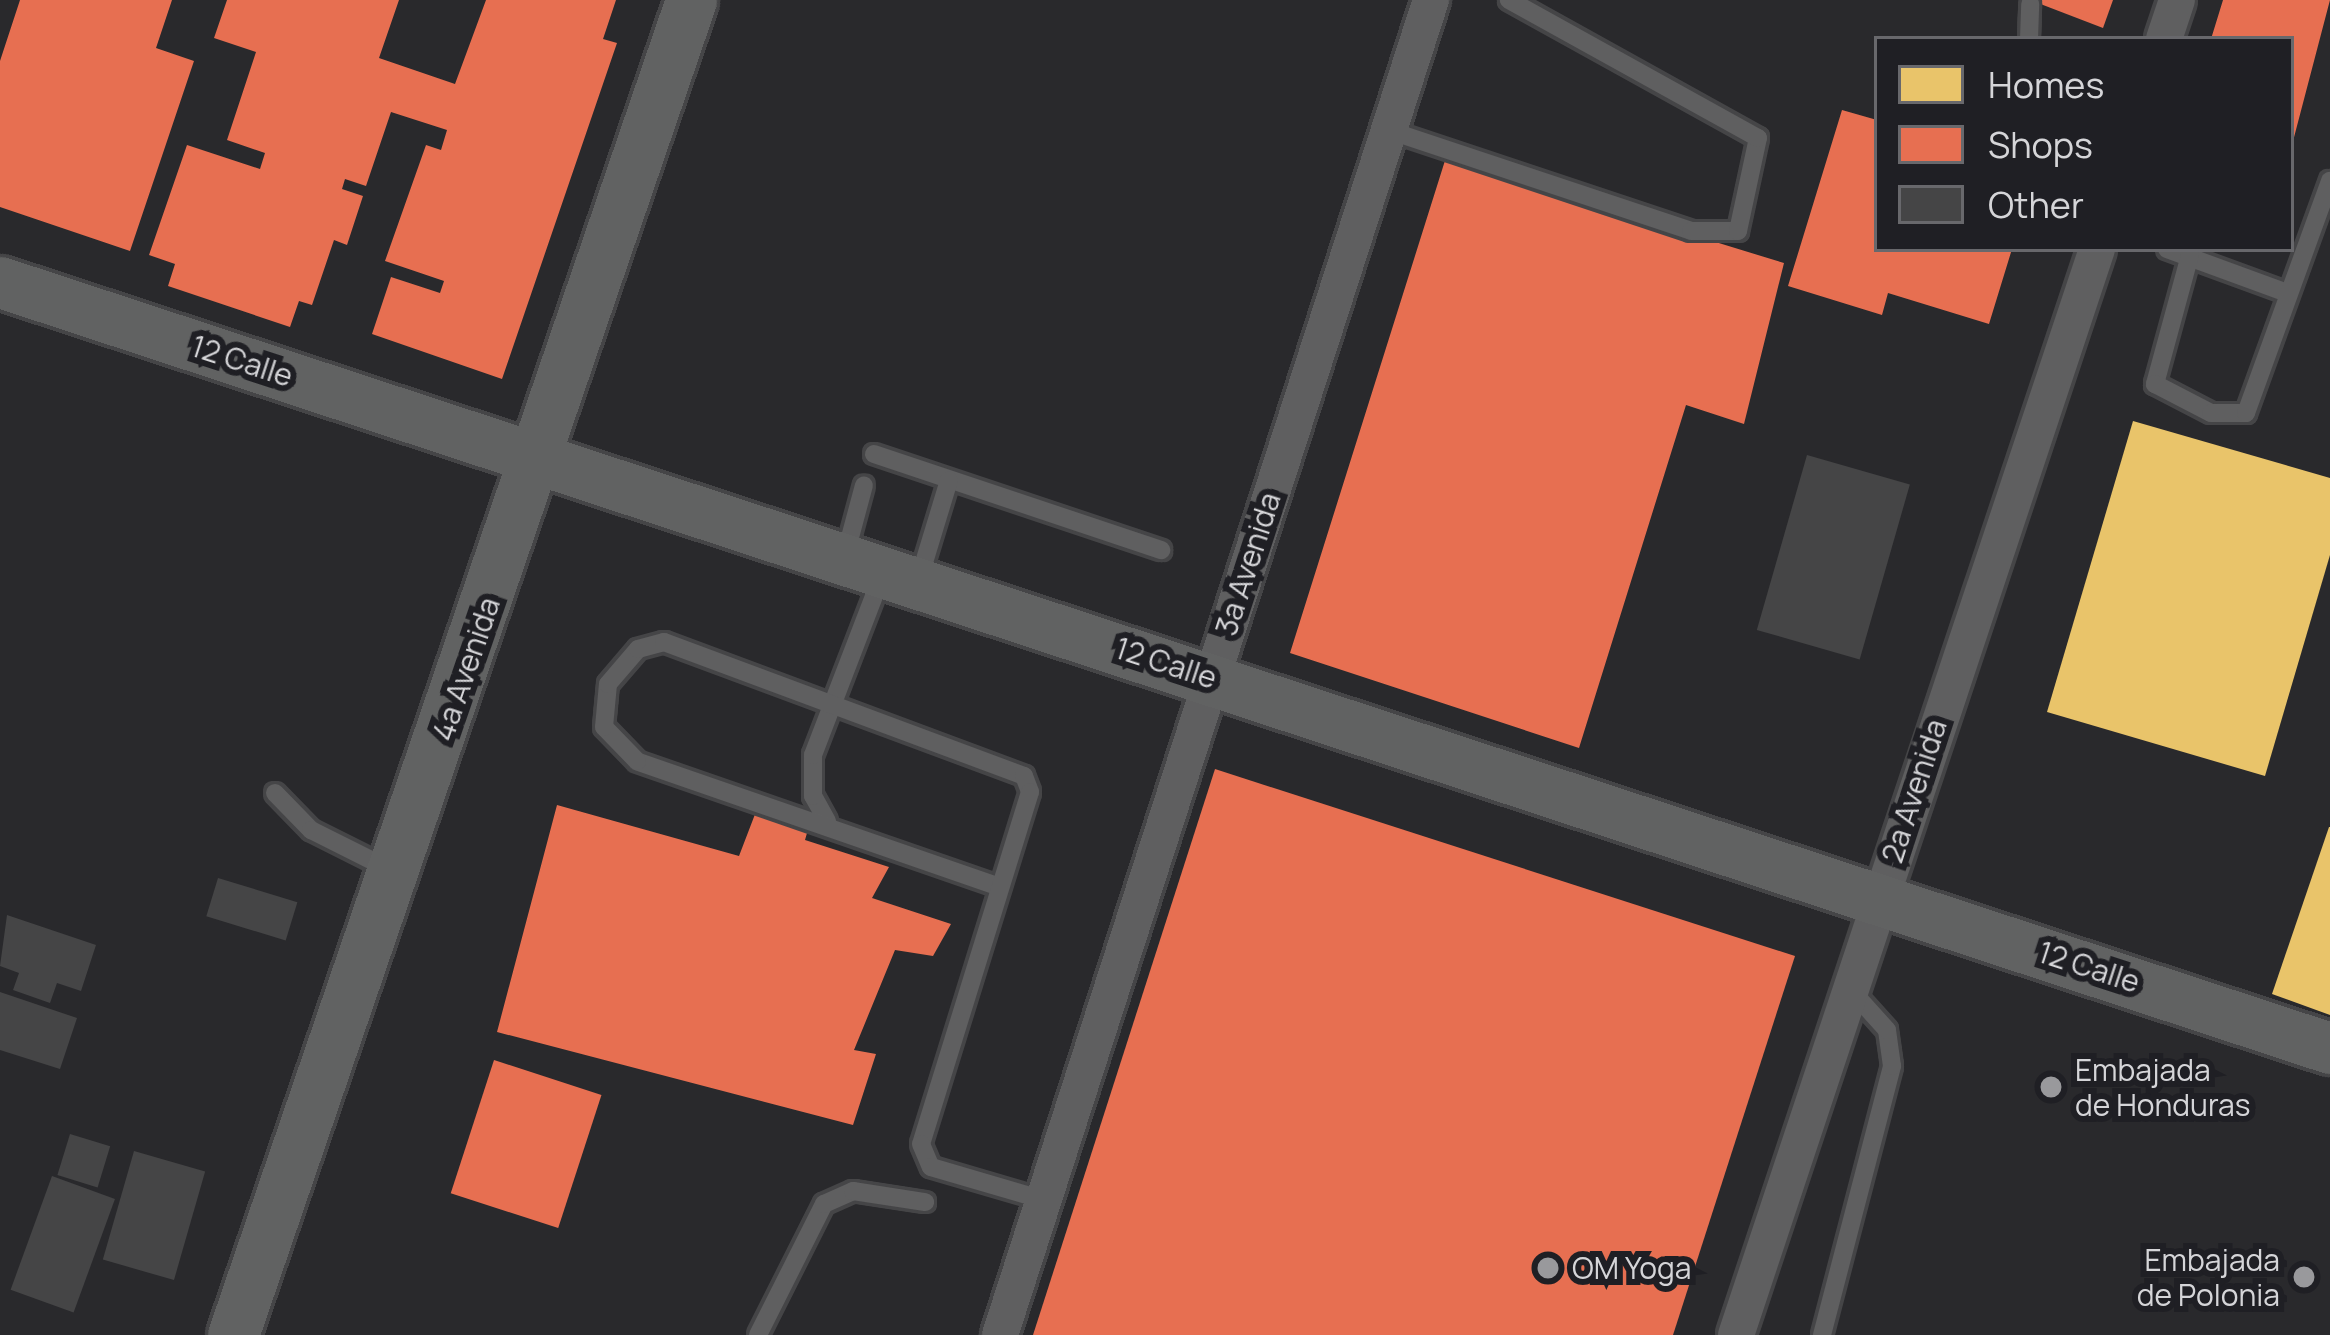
<!DOCTYPE html>
<style>
body{margin:0}
#map{position:relative;width:2330px;height:1335px;overflow:hidden;background:#29292c;font-family:Manrope,sans-serif}
div>[style]{position:absolute}
.homes>*{inset:0;background:#e9c46a}
.shops>*{inset:0;background:#e76f51;transform-origin:0 0}
.building>*{inset:0;background:#454546;transform-origin:0 0}
.roads{filter:drop-shadow(3px 0 #454547) drop-shadow(-3px 0 #454547) drop-shadow(0 3px #454547) drop-shadow(0 -3px #454547)}
.lane>*{height:18px;margin:-9px;padding:0 9px;transform-origin:9px;border-radius:9px;background:#5f5f60}
.street>*{height:36px;margin:-18px;padding:0 18px;transform-origin:18px;border-radius:18px;background:#5f5f60}
.secondary>*{height:51px;margin:-25.5px;padding:0 25.5px;transform-origin:25.5px;border-radius:25.5px;background:#616262}
.dots>*{width:33px;height:33px;translate:-50% -50%;box-sizing:border-box;border:6px solid #1f1f24;border-radius:50%}
span{translate:-50% -50%;white-space:nowrap;text-align:center;line-height:1.15;-webkit-text-stroke:12px #1f1f24;paint-order:stroke}
.street-label{font-size:30px;color:#d5d5d8}
.poi-label{font-size:30px;color:#d5d5d8}
.left{translate:0 -50%;text-align:left}
.right{translate:-100% -50%;text-align:right}
.legend{position:absolute;left:1874px;top:36px;width:420px;height:216px;box-sizing:border-box;background:#1f1f24;border:3px solid #68686c;margin:0;padding:15px 21px;list-style:none;font-size:36px;color:#d5d5d8}
.legend li{display:flex;align-items:center;gap:24px;height:60px}
.legend b{width:60px;border:3px solid #68686c}
</style>
<div id="map">
<div class="homes">
<div style="clip-path:polygon(2133px 421px,2330px 478px,2330px 555px,2265px 776px,2047px 712px)"></div>
<div style="clip-path:polygon(2329px 827px,2330px 827px,2330px 1015px,2272px 994px)"></div>
</div>
<div class="shops">
<div style="clip-path:polygon(20px 0,172px 0,156px 48px,194px 61px,130px 251px,0 207px,0 61px)"></div>
<div style="clip-path:polygon(227px 0,399px 0,379px 58px,455px 84px,486px 0,616px 0,603px 39px,617px 43px,502px 379px,372px 334px,391px 277px,440px 293px,444px 281px,385px 261px,426px 145px,441px 150px,447px 130px,391px 112px,366px 186px,345px 179px,342px 189px,363px 196px,347px 245px,334px 240px,312px 305px,299px 301px,290px 327px,168px 286px,175px 264px,149px 255px,187px 145px,260px 169px,265px 153px,227px 140px,256px 52px,214px 38px)"></div>
<div style="clip-path:polygon(2030px 0,2113px 0,2103px 28px)"></div>
<div style="clip-path:polygon(2223px 0,2330px 0,2292px 145px,2291px 39px,2211px 39px)"></div>
<div style="clip-path:polygon(1842px 110px,1877px 120px,1877px 249px,2012px 249px,1989px 324px,1888px 293px,1882px 315px,1788px 286px)"></div>
<div style="clip-path:polygon(1448px 151px,1451px 161px,1784px 263px,1744px 424px,1686px 405px,1579px 748px,1290px 653px)"></div>
<div style="clip-path:polygon(1215px 769px,1795px 956px,1673px 1335px,1033px 1335px)"></div>
<div style="clip-path:polygon(557px 805px,739px 856px,757px 809px,809px 826px,805px 840px,889px 867px,872px 898px,951px 924px,933px 956px,895px 950px,854px 1050px,876px 1054px,853px 1125px,497px 1032px)"></div>
<div style="left:494px;top:1060px;width:113px;height:140px;rotate:18deg"></div>
</div>
<div class="building">
<div style="left:1807px;top:455px;width:107px;height:182px;rotate:16deg"></div>
<div style="left:218px;top:878px;width:83px;height:40px;rotate:17deg"></div>
<div style="clip-path:polygon(7px 915px,96px 945px,81px 991px,57px 983px,50px 1003px,13px 990px,19px 973px,0 966px)"></div>
<div style="clip-path:polygon(0 992px,77px 1018px,60px 1069px,0 1050px)"></div>
<div style="left:70px;top:1134px;width:42px;height:43px;rotate:17deg"></div>
<div style="left:134px;top:1151px;width:74px;height:113px;rotate:16deg"></div>
<div style="left:52px;top:1176px;width:67px;height:121px;rotate:20deg"></div>
</div>
<div class="roads">
<div class="lane">
<div style="left:2029px;top:39px;width:35px;rotate:-88deg"></div>
<div style="left:1391px;top:131px;width:316px;rotate:18.4deg"></div>
<div style="left:1691px;top:231px;width:47px"></div>
<div style="left:1738px;top:231px;width:95px;rotate:-77.9deg"></div>
<div style="left:1758px;top:138px;width:285px;rotate:-151deg"></div>
<div style="left:2167px;top:249px;width:128px;rotate:20.1deg"></div>
<div style="left:2190px;top:255px;width:134px;rotate:105.2deg"></div>
<div style="left:2155px;top:384px;width:63px;rotate:27.4deg"></div>
<div style="left:2211px;top:413px;width:35px"></div>
<div style="left:2246px;top:413px;width:247px;rotate:-70.1deg"></div>
<div style="left:874px;top:454px;width:303px;rotate:18.5deg"></div>
<div style="left:845px;top:556px;width:73px;rotate:-75deg"></div>
<div style="left:919px;top:579px;width:103px;rotate:-73.1deg"></div>
<div style="left:275px;top:793px;width:52px;rotate:45.8deg"></div>
<div style="left:311px;top:830px;width:89px;rotate:26.6deg"></div>
<div style="left:827px;top:821px;width:29px;rotate:-119deg"></div>
<div style="left:813px;top:796px;width:41px;rotate:-90deg"></div>
<div style="left:813px;top:755px;width:195px;rotate:-69deg"></div>
<div style="left:1000px;top:887px;width:384px;rotate:-160.9deg"></div>
<div style="left:637px;top:761px;width:47px;rotate:-134.1deg"></div>
<div style="left:604px;top:727px;width:43px;rotate:-84.7deg"></div>
<div style="left:608px;top:684px;width:46px;rotate:-49.4deg"></div>
<div style="left:638px;top:649px;width:27px;rotate:-15deg"></div>
<div style="left:664px;top:642px;width:384px;rotate:20.4deg"></div>
<div style="left:1024px;top:776px;width:17px;rotate:69deg"></div>
<div style="left:1030px;top:792px;width:368px;rotate:107.2deg"></div>
<div style="left:921px;top:1144px;width:25px;rotate:67deg"></div>
<div style="left:931px;top:1167px;width:118px;rotate:16.3deg"></div>
<div style="left:758px;top:1335px;width:147px;rotate:-63.3deg"></div>
<div style="left:824px;top:1204px;width:32px;rotate:-24deg"></div>
<div style="left:853px;top:1191px;width:73px;rotate:8.7deg"></div>
<div style="left:1822px;top:1335px;width:278px;rotate:-75.4deg"></div>
<div style="left:1892px;top:1066px;width:36px;rotate:-98deg"></div>
<div style="left:1887px;top:1030px;width:57px;rotate:-132.1deg"></div>
</div>
<div class="street">
<div style="left:2164px;top:39px;width:41px;rotate:-71.6deg"></div>
<div style="left:1000px;top:1335px;width:1403px;rotate:-72.11deg"></div>
<div style="left:1736px;top:1335px;width:1144px;rotate:-71.61deg"></div>
</div>
<div class="secondary">
<div style="left:0;top:282px;width:2453px;rotate:18.2deg"></div>
<div style="left:233px;top:1335px;width:1411px;rotate:-71.06deg"></div>
</div>
</div>
<div class="dots">
<div style="left:2051px;top:1087px;background:#99999c"></div>
<div style="left:1548px;top:1268px;background:#99999c"></div>
<div style="left:2304px;top:1277px;background:#99999c"></div>
</div>
<div class="street-label">
<span style="left:242px;top:361px;rotate:18deg">12 Calle</span>
<span style="left:1248px;top:564px;rotate:-72deg">3a Avenida</span>
<span style="left:1166px;top:663px;rotate:18deg">12 Calle</span>
<span style="left:466px;top:669px;rotate:-71deg">4a Avenida</span>
<span style="left:1914px;top:791px;rotate:-72deg">2a Avenida</span>
<span style="left:2089px;top:967px;rotate:18deg">12 Calle</span>
</div>
<div class="poi-label">
<span class="left" style="left:2075px;top:1087px">Embajada<br>de Honduras</span>
<span class="right" style="left:2280px;top:1277px">Embajada<br>de Polonia</span>
<span class="left" style="left:1572px;top:1268px">OM Yoga</span>
</div>
<ul class="legend">
<li><b style="height:33px;background:#e9c46a"></b>Homes</li>
<li><b style="height:33px;background:#e76f51"></b>Shops</li>
<li><b style="height:33px;background:#454546"></b>Other</li>
</ul>
</div>
